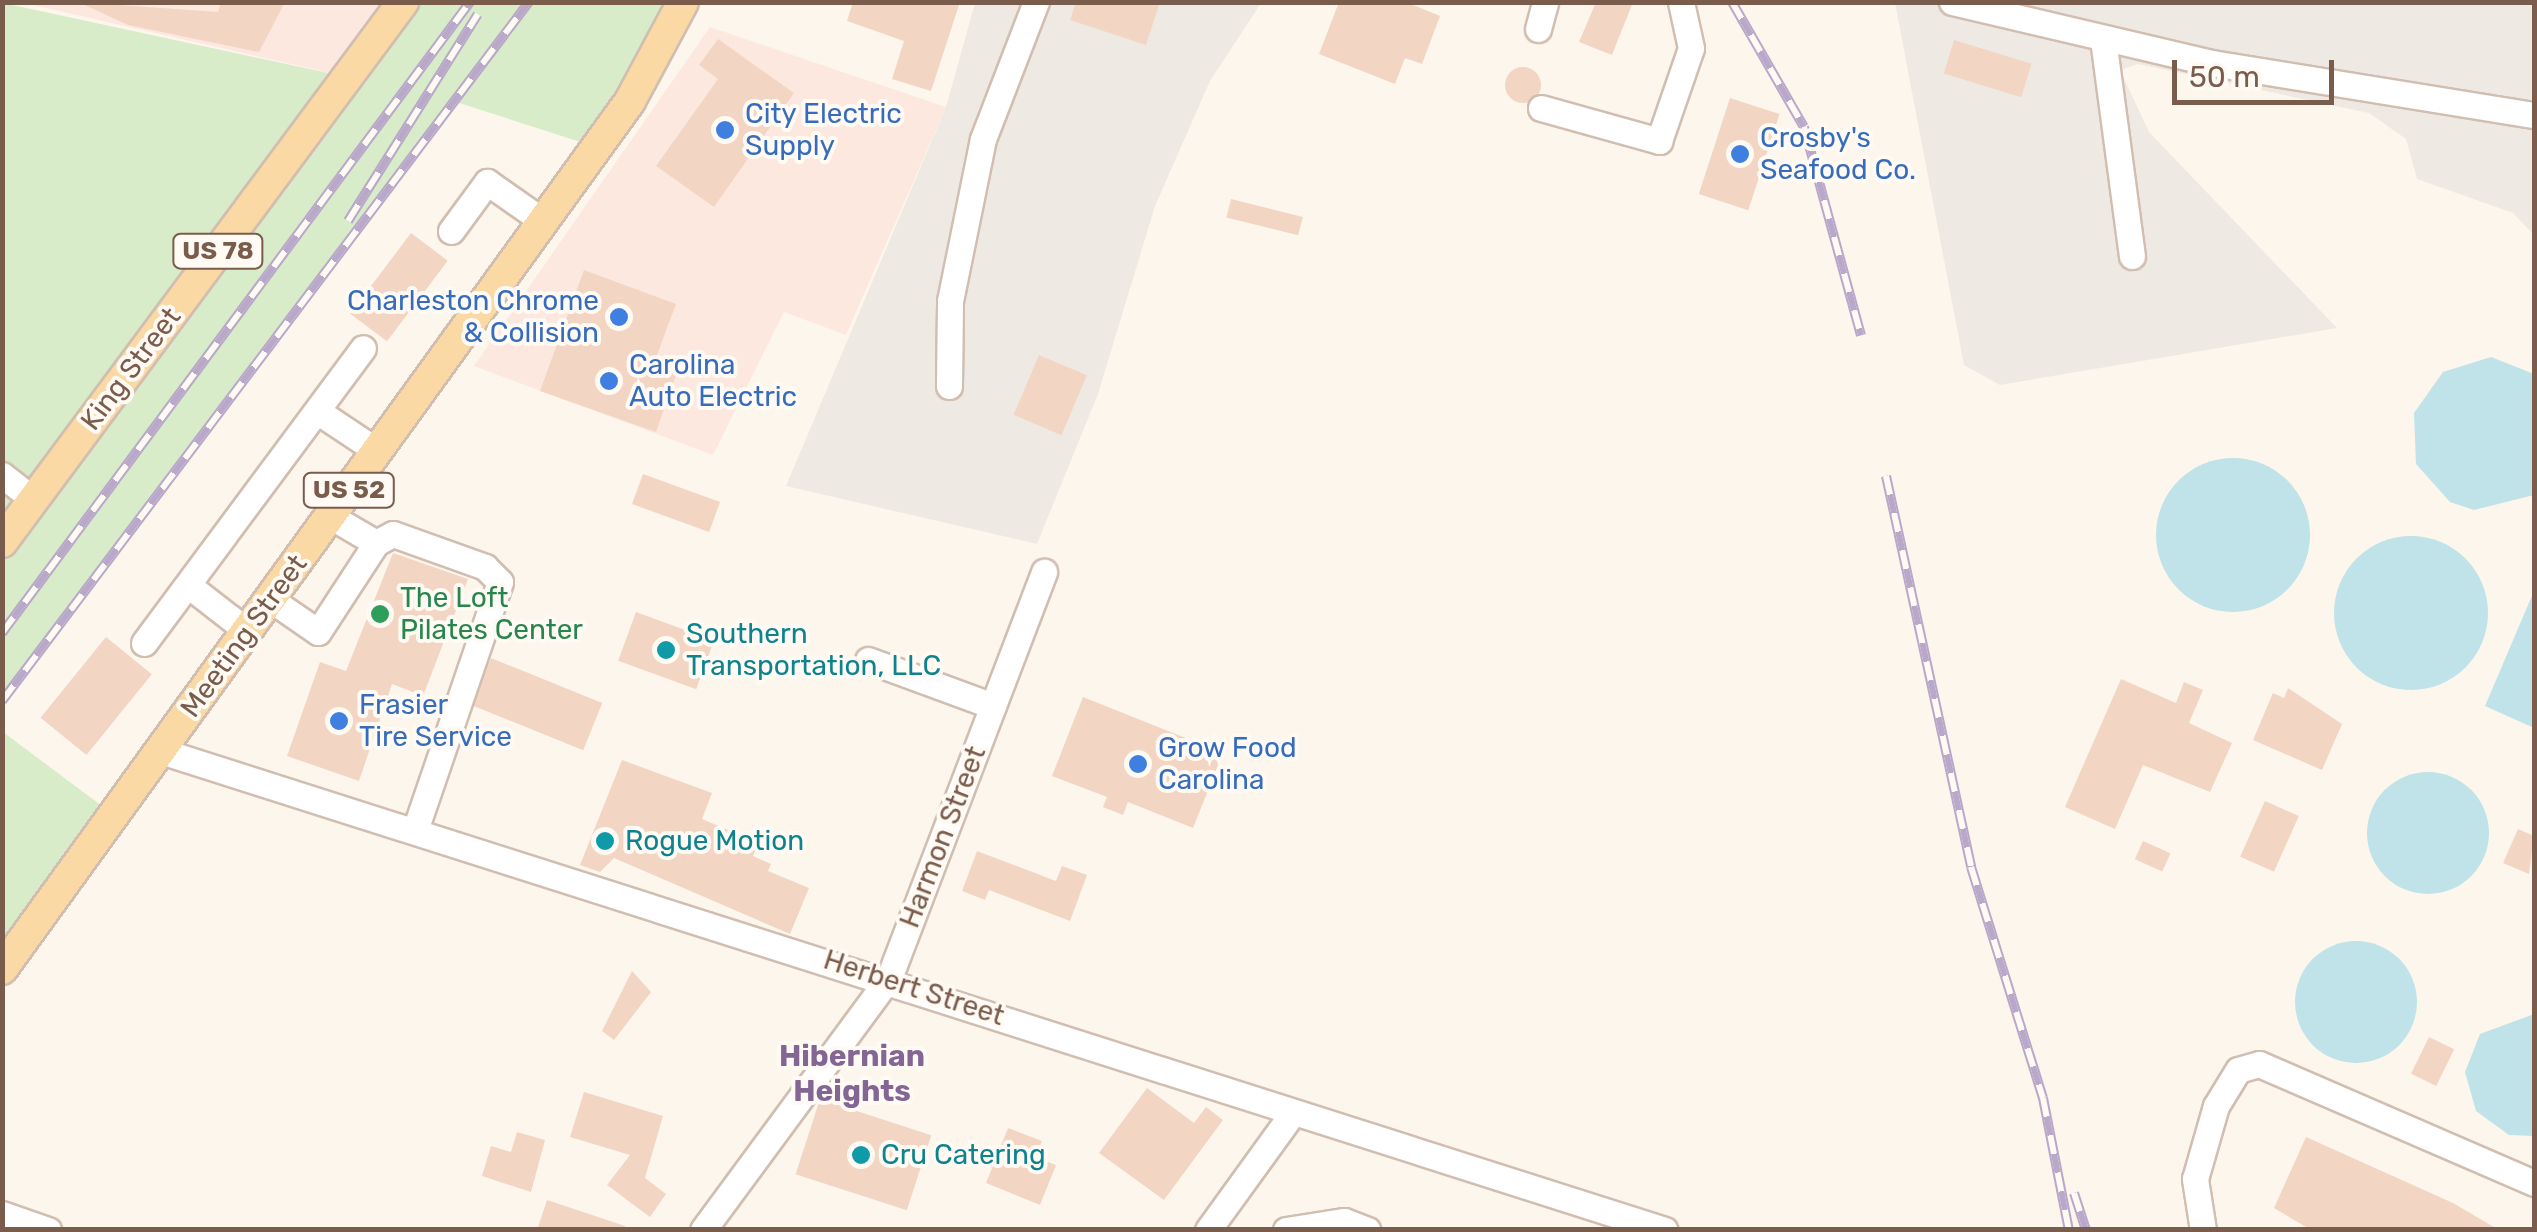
<!DOCTYPE html>
<style>
body{margin:0}
#map{position:relative;width:2537px;height:1232px;overflow:hidden;background:#fdf6ec;font-family:Rubik,sans-serif}
div>[style]{position:absolute}
.commercial>*{inset:0;background:#fde8e0}
.industrial>*{inset:0;background:#efe9e4}
.green>*{inset:0;background:#d8ecc9}
.water>*{inset:0;background:#bfe3e8}
.round{border-radius:50%}
.building>*{inset:0;background:#f3d5c3;transform-origin:0 0}
.roads{filter:drop-shadow(2px 0 #d1beb0) drop-shadow(-2px 0 #d1beb0) drop-shadow(0 2px #d1beb0) drop-shadow(0 -2px #d1beb0)}
.minor>*{height:25px;margin:-12.5px;padding:0 12.5px;transform-origin:12.5px;border-radius:12.5px;background:#fff}
.major>*{height:30px;margin:-15px;padding:0 15px;transform-origin:15px;border-radius:15px;background:#fbd9a5}
.rail>*{height:10px;margin-top:-5px;transform-origin:0;background:repeating-linear-gradient(90deg,#fffaf3 0 19px,#b9a8c9 0 38px);box-sizing:border-box;border-block:2px solid #b9a8c9}
.dots>*{width:28px;height:28px;translate:-50% -50%;box-sizing:border-box;border:5px solid #fffaf3;border-radius:50%}
span{translate:-50% -50%;white-space:nowrap;text-align:center;line-height:1.15;-webkit-text-stroke:8px #fffaf3;paint-order:stroke}
.shield-label span{padding:2px 8px;background:#fffaf3;border:2px solid;border-radius:8px;-webkit-text-stroke-width:0}
.shield-label{font-size:25px;color:#7a5c4d;font-weight:700}
.shop-label{font-size:28px;color:#366cbe}
.left{translate:0 -50%;text-align:left}
.right{translate:-100% -50%;text-align:right}
.street-label{font-size:28px;color:#7a5c4d}
.leisure-label{font-size:28px;color:#27864d}
.culture-label{font-size:28px;color:#0d838f}
.neighbourhood-label{font-size:30px;color:#846695;font-weight:700}
.frame{position:absolute;inset:0;border:5px solid #7a5c4d;pointer-events:none}
.scale{position:absolute;left:2172px;top:60px;width:162px;height:45px;box-sizing:border-box;border:5px solid #7a5c4d;border-top:0;padding-left:12px;font-size:30px;line-height:35px;white-space:nowrap;color:#7a5c4d;-webkit-text-stroke:8px #fffaf3;paint-order:stroke}
</style>
<div id="map">
<div class="commercial">
<div style="clip-path:polygon(24px 3px,403px 3px,348px 77px)"></div>
<div style="clip-path:polygon(710px 27px,946px 107px,846px 335px,784px 312px,713px 455px,474px 366px)"></div>
</div>
<div class="industrial">
<div style="clip-path:polygon(975px 3px,1261px 3px,1210px 81px,1155px 206px,1098px 394px,1037px 544px,786px 486px,946px 107px)"></div>
<div style="clip-path:polygon(1895px 3px,2534px 3px,2534px 235px,2513px 213px,2417px 179px,2406px 139px,2369px 113px,2138px 64px,2120px 70px,2149px 132px,2337px 328px,2000px 385px,1964px 365px)"></div>
</div>
<div class="green">
<div style="clip-path:polygon(3px 3px,347px 77px,403px 3px,683px 3px,596px 147px,453px 101px,3px 701px)"></div>
<div style="clip-path:polygon(3px 732px,114px 815px,3px 969px)"></div>
</div>
<div class="water">
<div style="clip-path:polygon(2491px 357px,2534px 374px,2534px 495px,2474px 510px,2450px 502px,2416px 464px,2414px 413px,2443px 372px)"></div>
<div class="round" style="left:2156px;top:458px;width:154px;height:154px"></div>
<div class="round" style="left:2334px;top:536px;width:154px;height:154px"></div>
<div style="clip-path:polygon(2534px 591px,2534px 728px,2485px 706px)"></div>
<div class="round" style="left:2367px;top:772px;width:122px;height:122px"></div>
<div class="round" style="left:2295px;top:941px;width:122px;height:122px"></div>
<div style="clip-path:polygon(2534px 1014px,2534px 1136px,2509px 1135px,2476px 1111px,2465px 1072px,2480px 1034px)"></div>
</div>
<div class="building">
<div style="clip-path:polygon(78px 2px,218px 12px,221px 2px,285px 2px,259px 52px,128px 25px)"></div>
<div style="clip-path:polygon(853px 2px,960px 2px,931px 91px,892px 79px,904px 41px,847px 21px)"></div>
<div style="clip-path:polygon(1076px 2px,1160px 2px,1146px 45px,1070px 20px)"></div>
<div style="clip-path:polygon(1339px 2px,1406px 2px,1440px 16px,1422px 64px,1405px 58px,1395px 84px,1319px 54px)"></div>
<div style="clip-path:polygon(1596px 2px,1633px 2px,1612px 55px,1579px 42px)"></div>
<div style="clip-path:polygon(718px 39px,794px 93px,714px 207px,656px 166px,718px 79px,699px 65px)"></div>
<div style="left:1954px;top:40px;width:81px;height:35px;rotate:17deg"></div>
<div class="round" style="left:1505px;top:67px;width:36px;height:36px"></div>
<div style="left:1730px;top:98px;width:52px;height:101px;rotate:18deg"></div>
<div style="left:1231px;top:199px;width:74px;height:19px;rotate:14deg"></div>
<div style="left:411px;top:233px;width:46px;height:101px;rotate:37deg"></div>
<div style="clip-path:polygon(584px 270px,676px 304px,654px 363px,677px 372px,656px 432px,540px 391px)"></div>
<div style="left:1039px;top:355px;width:52px;height:65px;rotate:23deg"></div>
<div style="left:643px;top:474px;width:82px;height:32px;rotate:20deg"></div>
<div style="clip-path:polygon(393px 553px,468px 579px,423px 696px,392px 684px,359px 781px,287px 756px,320px 662px,346px 671px)"></div>
<div style="left:636px;top:612px;width:83px;height:52px;rotate:20deg"></div>
<div style="left:106px;top:637px;width:59px;height:104px;rotate:39deg"></div>
<div style="left:491px;top:658px;width:120px;height:51px;rotate:22deg"></div>
<div style="clip-path:polygon(2121px 679px,2176px 703px,2184px 682px,2203px 690px,2189px 723px,2232px 743px,2210px 792px,2143px 765px,2115px 829px,2065px 807px)"></div>
<div style="clip-path:polygon(2288px 688px,2342px 724px,2322px 770px,2253px 740px,2273px 693px,2284px 698px)"></div>
<div style="clip-path:polygon(1083px 697px,1223px 753px,1193px 828px,1128px 802px,1123px 815px,1103px 807px,1107px 797px,1052px 776px)"></div>
<div style="clip-path:polygon(622px 760px,712px 793px,702px 819px,759px 843px,753px 856px,771px 864px,768px 871px,809px 888px,790px 934px,614px 858px,600px 872px,580px 865px)"></div>
<div style="left:2265px;top:801px;width:37px;height:61px;rotate:24deg"></div>
<div style="clip-path:polygon(2518px 829px,2534px 836px,2529px 874px,2503px 863px)"></div>
<div style="left:2143px;top:841px;width:30px;height:20px;rotate:24deg"></div>
<div style="clip-path:polygon(977px 851px,1056px 881px,1062px 866px,1087px 875px,1070px 921px,989px 890px,985px 900px,962px 891px)"></div>
<div style="clip-path:polygon(632px 971px,651px 992px,614px 1040px,602px 1031px)"></div>
<div style="left:2429px;top:1037px;width:28px;height:41px;rotate:26deg"></div>
<div style="clip-path:polygon(1147px 1088px,1194px 1123px,1206px 1107px,1223px 1120px,1164px 1200px,1099px 1153px)"></div>
<div style="clip-path:polygon(584px 1092px,663px 1116px,645px 1178px,666px 1194px,650px 1217px,607px 1185px,630px 1155px,570px 1137px)"></div>
<div style="left:820px;top:1099px;width:117px;height:79px;rotate:18deg"></div>
<div style="clip-path:polygon(1008px 1128px,1042px 1141px,1035px 1157px,1056px 1165px,1040px 1205px,986px 1183px)"></div>
<div style="clip-path:polygon(517px 1132px,545px 1140px,531px 1192px,482px 1176px,491px 1146px,511px 1152px)"></div>
<div style="clip-path:polygon(2306px 1137px,2453px 1203px,2499px 1230px,2311px 1230px,2274px 1208px)"></div>
<div style="clip-path:polygon(547px 1200px,625px 1226px,625px 1230px,537px 1230px)"></div>
</div>
<div class="roads">
<div class="minor">
<div style="left:1952px;top:2px;width:267px;rotate:13.2deg"></div>
<div style="left:2212px;top:63px;width:326px;rotate:9.2deg"></div>
<div style="left:1538px;top:29px;width:28px;rotate:-75deg"></div>
<div style="left:2103px;top:39px;width:219px;rotate:82.4deg"></div>
<div style="left:1541px;top:108px;width:123px;rotate:15.6deg"></div>
<div style="left:1659px;top:141px;width:98px;rotate:-71deg"></div>
<div style="left:1691px;top:48px;width:47px;rotate:-102.3deg"></div>
<div style="left:451px;top:231px;width:61px;rotate:-53.7deg"></div>
<div style="left:487px;top:182px;width:68px;rotate:34.9deg"></div>
<div style="left:949px;top:386px;width:85px;rotate:-89.3deg"></div>
<div style="left:950px;top:301px;width:165px;rotate:-78.5deg"></div>
<div style="left:983px;top:139px;width:147px;rotate:-68.9deg"></div>
<div style="left:317px;top:411px;width:72px;rotate:33.7deg"></div>
<div style="left:2px;top:475px;width:41px;rotate:38deg"></div>
<div style="left:330px;top:516px;width:53px;rotate:30.4deg"></div>
<div style="left:376px;top:543px;width:19px;rotate:-28deg"></div>
<div style="left:393px;top:534px;width:98px;rotate:19.7deg"></div>
<div style="left:485px;top:567px;width:21px;rotate:45deg"></div>
<div style="left:500px;top:582px;width:262px;rotate:108.9deg"></div>
<div style="left:188px;top:585px;width:75px;rotate:37.9deg"></div>
<div style="left:270px;top:599px;width:58px;rotate:34.5deg"></div>
<div style="left:318px;top:632px;width:106px;rotate:-56.9deg"></div>
<div style="left:144px;top:643px;width:367px;rotate:-53.4deg"></div>
<div style="left:868px;top:660px;width:133px;rotate:20.2deg"></div>
<div style="left:161px;top:751px;width:1578px;rotate:17.67deg"></div>
<div style="left:2px;top:1214px;width:49px;rotate:19.2deg"></div>
<div style="left:703px;top:1230px;width:313px;rotate:-53.6deg"></div>
<div style="left:889px;top:978px;width:435px;rotate:-69.1deg"></div>
<div style="left:1208px;top:1230px;width:143px;rotate:-54.1deg"></div>
<div style="left:1286px;top:1230px;width:59px;rotate:-8.8deg"></div>
<div style="left:1344px;top:1221px;width:25px;rotate:21deg"></div>
<div style="left:2203px;top:1230px;width:52px;rotate:-98.9deg"></div>
<div style="left:2195px;top:1179px;width:76px;rotate:-74deg"></div>
<div style="left:2216px;top:1106px;width:42px;rotate:-58.6deg"></div>
<div style="left:2238px;top:1070px;width:22px;rotate:-16deg"></div>
<div style="left:2259px;top:1064px;width:300px;rotate:23.4deg"></div>
</div>
<div class="major">
<div style="left:2px;top:542px;width:673px;rotate:-53.4deg"></div>
<div style="left:2px;top:969px;width:1071px;rotate:-54.11deg"></div>
<div style="left:630px;top:101px;width:112px;rotate:-61.8deg"></div>
</div>
</div>
<div class="rail">
<div style="left:1732px;top:2px;width:144px;rotate:60.1deg"></div>
<div style="left:1804px;top:127px;width:216px;rotate:74.7deg"></div>
<div style="left:348px;top:221px;width:244px;rotate:-57.9deg"></div>
<div style="left:1886px;top:476px;width:400px;rotate:77.7deg"></div>
<div style="left:1971px;top:867px;width:242px;rotate:72.7deg"></div>
<div style="left:2043px;top:1098px;width:135px;rotate:78.9deg"></div>
<div style="left:2px;top:633px;width:786px;rotate:-53.44deg"></div>
<div style="left:2px;top:701px;width:875px;rotate:-52.99deg"></div>
<div style="left:2074px;top:1193px;width:39px;rotate:72deg"></div>
</div>
<div class="dots">
<div style="left:725px;top:130px;background:#3f7fe0"></div>
<div style="left:1740px;top:154px;background:#3f7fe0"></div>
<div style="left:619px;top:317px;background:#3f7fe0"></div>
<div style="left:609px;top:381px;background:#3f7fe0"></div>
<div style="left:380px;top:614px;background:#2e9e5b"></div>
<div style="left:666px;top:650px;background:#0f9aa8"></div>
<div style="left:339px;top:721px;background:#3f7fe0"></div>
<div style="left:1138px;top:764px;background:#3f7fe0"></div>
<div style="left:605px;top:841px;background:#0f9aa8"></div>
<div style="left:861px;top:1155px;background:#0f9aa8"></div>
</div>
<div class="shield-label">
<span style="left:218px;top:251px">US 78</span>
<span style="left:349px;top:490px">US 52</span>
</div>
<div class="shop-label">
<span class="left" style="left:745px;top:130px">City Electric<br>Supply</span>
<span class="left" style="left:1760px;top:154px">Crosby's<br>Seafood Co.</span>
<span class="right" style="left:599px;top:317px">Charleston Chrome<br>&amp; Collision</span>
<span class="left" style="left:629px;top:381px">Carolina<br>Auto Electric</span>
<span class="left" style="left:359px;top:721px">Frasier<br>Tire Service</span>
<span class="left" style="left:1158px;top:764px">Grow Food<br>Carolina</span>
</div>
<div class="street-label">
<span style="left:131px;top:369px;rotate:-53deg">King Street</span>
<span style="left:244px;top:636px;rotate:-54deg">Meeting Street</span>
<span style="left:943px;top:837px;rotate:-69deg">Harmon Street</span>
<span style="left:914px;top:988px;rotate:18deg">Herbert Street</span>
</div>
<div class="leisure-label">
<span class="left" style="left:400px;top:614px">The Loft<br>Pilates Center</span>
</div>
<div class="culture-label">
<span class="left" style="left:686px;top:650px">Southern<br>Transportation, LLC</span>
<span class="left" style="left:625px;top:841px">Rogue Motion</span>
<span class="left" style="left:881px;top:1155px">Cru Catering</span>
</div>
<div class="neighbourhood-label">
<span style="left:852px;top:1073px">Hibernian<br>Heights</span>
</div>
<div class="frame"></div>
<div class="scale">50 m</div>
</div>
